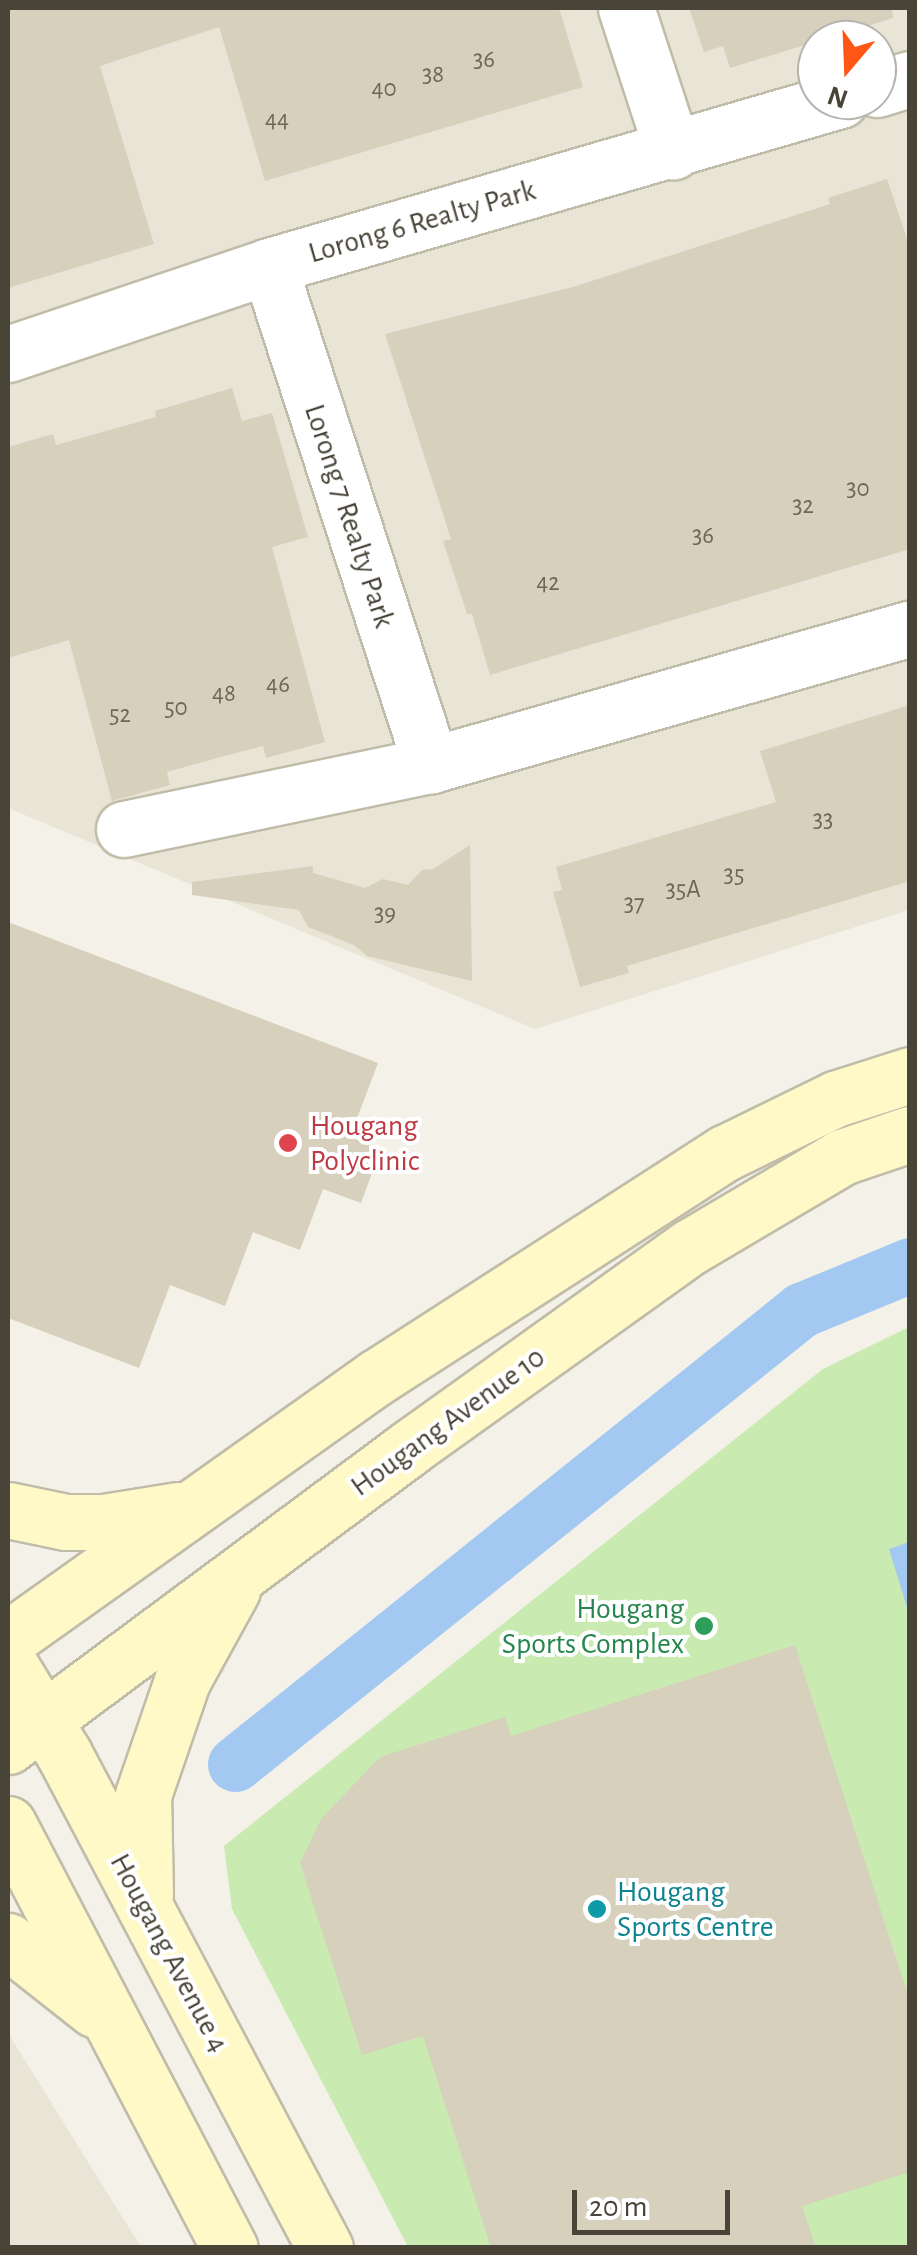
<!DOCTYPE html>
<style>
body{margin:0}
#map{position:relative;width:917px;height:2255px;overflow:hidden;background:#f4f2e8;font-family:"Alegreya Sans",sans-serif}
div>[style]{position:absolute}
.residential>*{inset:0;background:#e9e5d6}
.green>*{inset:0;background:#c9eab0}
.water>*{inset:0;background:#a3c8f2}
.canal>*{height:55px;margin:-27.5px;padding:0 27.5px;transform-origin:27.5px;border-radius:27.5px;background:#a3c8f2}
.building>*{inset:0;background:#d7d0bd}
.roads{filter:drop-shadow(2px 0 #c0bcaa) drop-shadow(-2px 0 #c0bcaa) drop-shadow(0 2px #c0bcaa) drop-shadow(0 -2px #c0bcaa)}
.street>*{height:55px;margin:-27.5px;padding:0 27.5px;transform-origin:27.5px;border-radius:27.5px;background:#fff}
.secondary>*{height:55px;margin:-27.5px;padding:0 27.5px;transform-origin:27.5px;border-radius:27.5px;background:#fff9c8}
.dots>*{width:28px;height:28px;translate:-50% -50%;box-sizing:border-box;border:5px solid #fff;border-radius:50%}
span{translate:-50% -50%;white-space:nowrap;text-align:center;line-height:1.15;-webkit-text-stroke:8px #fff;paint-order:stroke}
.number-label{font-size:25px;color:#6c6758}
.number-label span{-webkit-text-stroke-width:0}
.street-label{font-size:30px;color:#484437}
.health-label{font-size:30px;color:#be3a42}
.left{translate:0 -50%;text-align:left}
.leisure-label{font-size:30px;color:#27864d}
.right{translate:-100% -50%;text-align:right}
.culture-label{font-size:30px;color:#0d838f}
.frame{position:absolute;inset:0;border:10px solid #484437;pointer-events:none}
.north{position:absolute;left:797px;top:20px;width:100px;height:100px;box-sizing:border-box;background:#fff;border:2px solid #b6b4af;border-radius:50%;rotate:199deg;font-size:28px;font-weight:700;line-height:40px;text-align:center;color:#484437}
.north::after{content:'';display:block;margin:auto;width:35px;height:45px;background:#ff5515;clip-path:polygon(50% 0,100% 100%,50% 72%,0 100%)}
.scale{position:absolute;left:572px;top:2190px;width:158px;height:45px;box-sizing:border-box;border:5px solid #484437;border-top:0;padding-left:12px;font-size:30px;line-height:35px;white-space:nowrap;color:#484437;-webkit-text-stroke:8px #fff;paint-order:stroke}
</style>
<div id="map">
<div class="residential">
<div style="clip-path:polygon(evenodd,8px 8px,909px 8px,909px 910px,535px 1029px,8px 808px,8px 8px,817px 40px,877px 40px,877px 100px,817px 100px,817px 40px)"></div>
<div style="clip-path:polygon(8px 2033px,103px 2186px,141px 2247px,8px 2247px)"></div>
</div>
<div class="green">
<div style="clip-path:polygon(909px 1327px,909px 2247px,408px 2247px,232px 1909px,224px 1846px,823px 1369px)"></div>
</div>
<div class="water">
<div style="clip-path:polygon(909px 1542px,910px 1542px,909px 1614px,889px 1549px)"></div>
</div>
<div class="canal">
<div style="left:235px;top:1764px;width:726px;rotate:-38.73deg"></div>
<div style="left:801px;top:1310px;width:118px;rotate:-22.4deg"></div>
</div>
<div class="building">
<div style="clip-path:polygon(8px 8px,559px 8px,583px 87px,265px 181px,219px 27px,100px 66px,154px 244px,8px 288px)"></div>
<div style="clip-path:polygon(689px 8px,892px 8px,893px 18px,730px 68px,723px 46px,704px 52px)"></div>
<div style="clip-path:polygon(887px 179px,910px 248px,910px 549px,490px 675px,472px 614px,467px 614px,443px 541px,451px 539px,385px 334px,573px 287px,830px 204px,828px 198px)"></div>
<div style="clip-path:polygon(232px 388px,242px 421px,272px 413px,308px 537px,272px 547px,325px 742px,266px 758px,263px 746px,217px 758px,167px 772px,170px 785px,112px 801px,69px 640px,8px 658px,8px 447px,53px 434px,56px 445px,156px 417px,155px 411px)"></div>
<div style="clip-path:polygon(910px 705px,910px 881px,627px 966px,629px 973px,580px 987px,553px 892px,562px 890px,556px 867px,776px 802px,760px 751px)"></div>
<div style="clip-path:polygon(470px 845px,472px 981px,367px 956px,354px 945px,308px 927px,299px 910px,192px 895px,192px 882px,313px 866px,313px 873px,365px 888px,383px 879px,408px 885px,422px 870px,433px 869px)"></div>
<div style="clip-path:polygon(8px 922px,378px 1063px,350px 1137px,381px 1149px,361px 1203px,323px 1189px,300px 1250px,253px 1232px,225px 1306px,170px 1285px,139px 1368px,8px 1318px)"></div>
<div style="clip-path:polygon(795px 1645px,910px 2001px,910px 2172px,802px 2206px,816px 2248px,491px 2248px,423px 2036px,362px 2055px,300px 1863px,321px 1819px,380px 1757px,505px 1717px,511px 1736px)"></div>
</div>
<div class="roads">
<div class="street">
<div style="left:626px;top:8px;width:151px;rotate:71.9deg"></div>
<div style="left:877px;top:89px;width:34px;rotate:-17deg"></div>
<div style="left:269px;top:266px;width:525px;rotate:72.01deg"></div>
<div style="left:8px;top:354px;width:275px;rotate:-18.6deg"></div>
<div style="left:269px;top:266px;width:595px;rotate:-16.21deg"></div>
<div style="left:124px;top:829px;width:314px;rotate:-11.8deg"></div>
<div style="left:431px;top:765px;width:498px;rotate:-15.9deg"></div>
</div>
<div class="secondary">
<div style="left:8px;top:1510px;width:59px;rotate:11.7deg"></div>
<div style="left:66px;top:1522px;width:38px"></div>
<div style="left:104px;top:1522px;width:74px;rotate:-9.3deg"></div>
<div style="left:8px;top:1639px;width:453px;rotate:-35.4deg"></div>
<div style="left:377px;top:1377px;width:414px;rotate:-32.8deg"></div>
<div style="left:725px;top:1153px;width:123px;rotate:-26.1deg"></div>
<div style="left:835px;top:1099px;width:79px;rotate:-17.7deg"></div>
<div style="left:8px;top:1662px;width:108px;rotate:58.7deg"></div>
<div style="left:64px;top:1754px;width:559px;rotate:62.15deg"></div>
<div style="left:8px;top:1746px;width:500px;rotate:-36.6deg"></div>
<div style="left:409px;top:1448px;width:345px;rotate:-35.6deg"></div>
<div style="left:690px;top:1247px;width:177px;rotate:-30.6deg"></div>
<div style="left:842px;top:1157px;width:72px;rotate:-18.7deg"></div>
<div style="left:8px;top:1824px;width:479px;rotate:62.4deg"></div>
<div style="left:145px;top:1895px;width:100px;rotate:-91.1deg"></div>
<div style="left:143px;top:1795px;width:120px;rotate:-71.1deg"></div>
<div style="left:182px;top:1681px;width:104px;rotate:-61.2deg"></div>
<div style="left:8px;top:1941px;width:110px;rotate:38.3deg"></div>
</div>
</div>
<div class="dots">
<div style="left:288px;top:1143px;background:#e0444e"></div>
<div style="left:704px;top:1626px;background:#2e9e5b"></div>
<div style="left:597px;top:1909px;background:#0f9aa8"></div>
</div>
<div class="number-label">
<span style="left:484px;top:60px">36</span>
<span style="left:433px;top:75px">38</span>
<span style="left:384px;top:89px">40</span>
<span style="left:277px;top:120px">44</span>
<span style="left:858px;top:489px">30</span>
<span style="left:803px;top:506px">32</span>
<span style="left:703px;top:536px">36</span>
<span style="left:548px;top:583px">42</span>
<span style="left:278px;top:685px">46</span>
<span style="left:224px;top:694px">48</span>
<span style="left:176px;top:708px">50</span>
<span style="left:120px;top:715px">52</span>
<span style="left:823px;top:820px">33</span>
<span style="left:734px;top:875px">35</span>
<span style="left:683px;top:890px">35A</span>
<span style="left:634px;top:904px">37</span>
<span style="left:385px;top:914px">39</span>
</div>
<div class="street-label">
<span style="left:422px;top:222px;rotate:-16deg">Lorong 6 Realty Park</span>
<span style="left:349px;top:516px;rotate:72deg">Lorong 7 Realty Park</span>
<span style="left:448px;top:1422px;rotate:-36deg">Hougang Avenue 10</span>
<span style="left:169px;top:1953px;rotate:62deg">Hougang Avenue 4</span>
</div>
<div class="health-label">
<span class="left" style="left:310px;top:1143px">Hougang<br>Polyclinic</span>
</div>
<div class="leisure-label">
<span class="right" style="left:684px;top:1626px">Hougang<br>Sports Complex</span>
</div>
<div class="culture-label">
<span class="left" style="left:617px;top:1909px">Hougang<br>Sports Centre</span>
</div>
<div class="frame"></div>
<div class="north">N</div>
<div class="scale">20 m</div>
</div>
